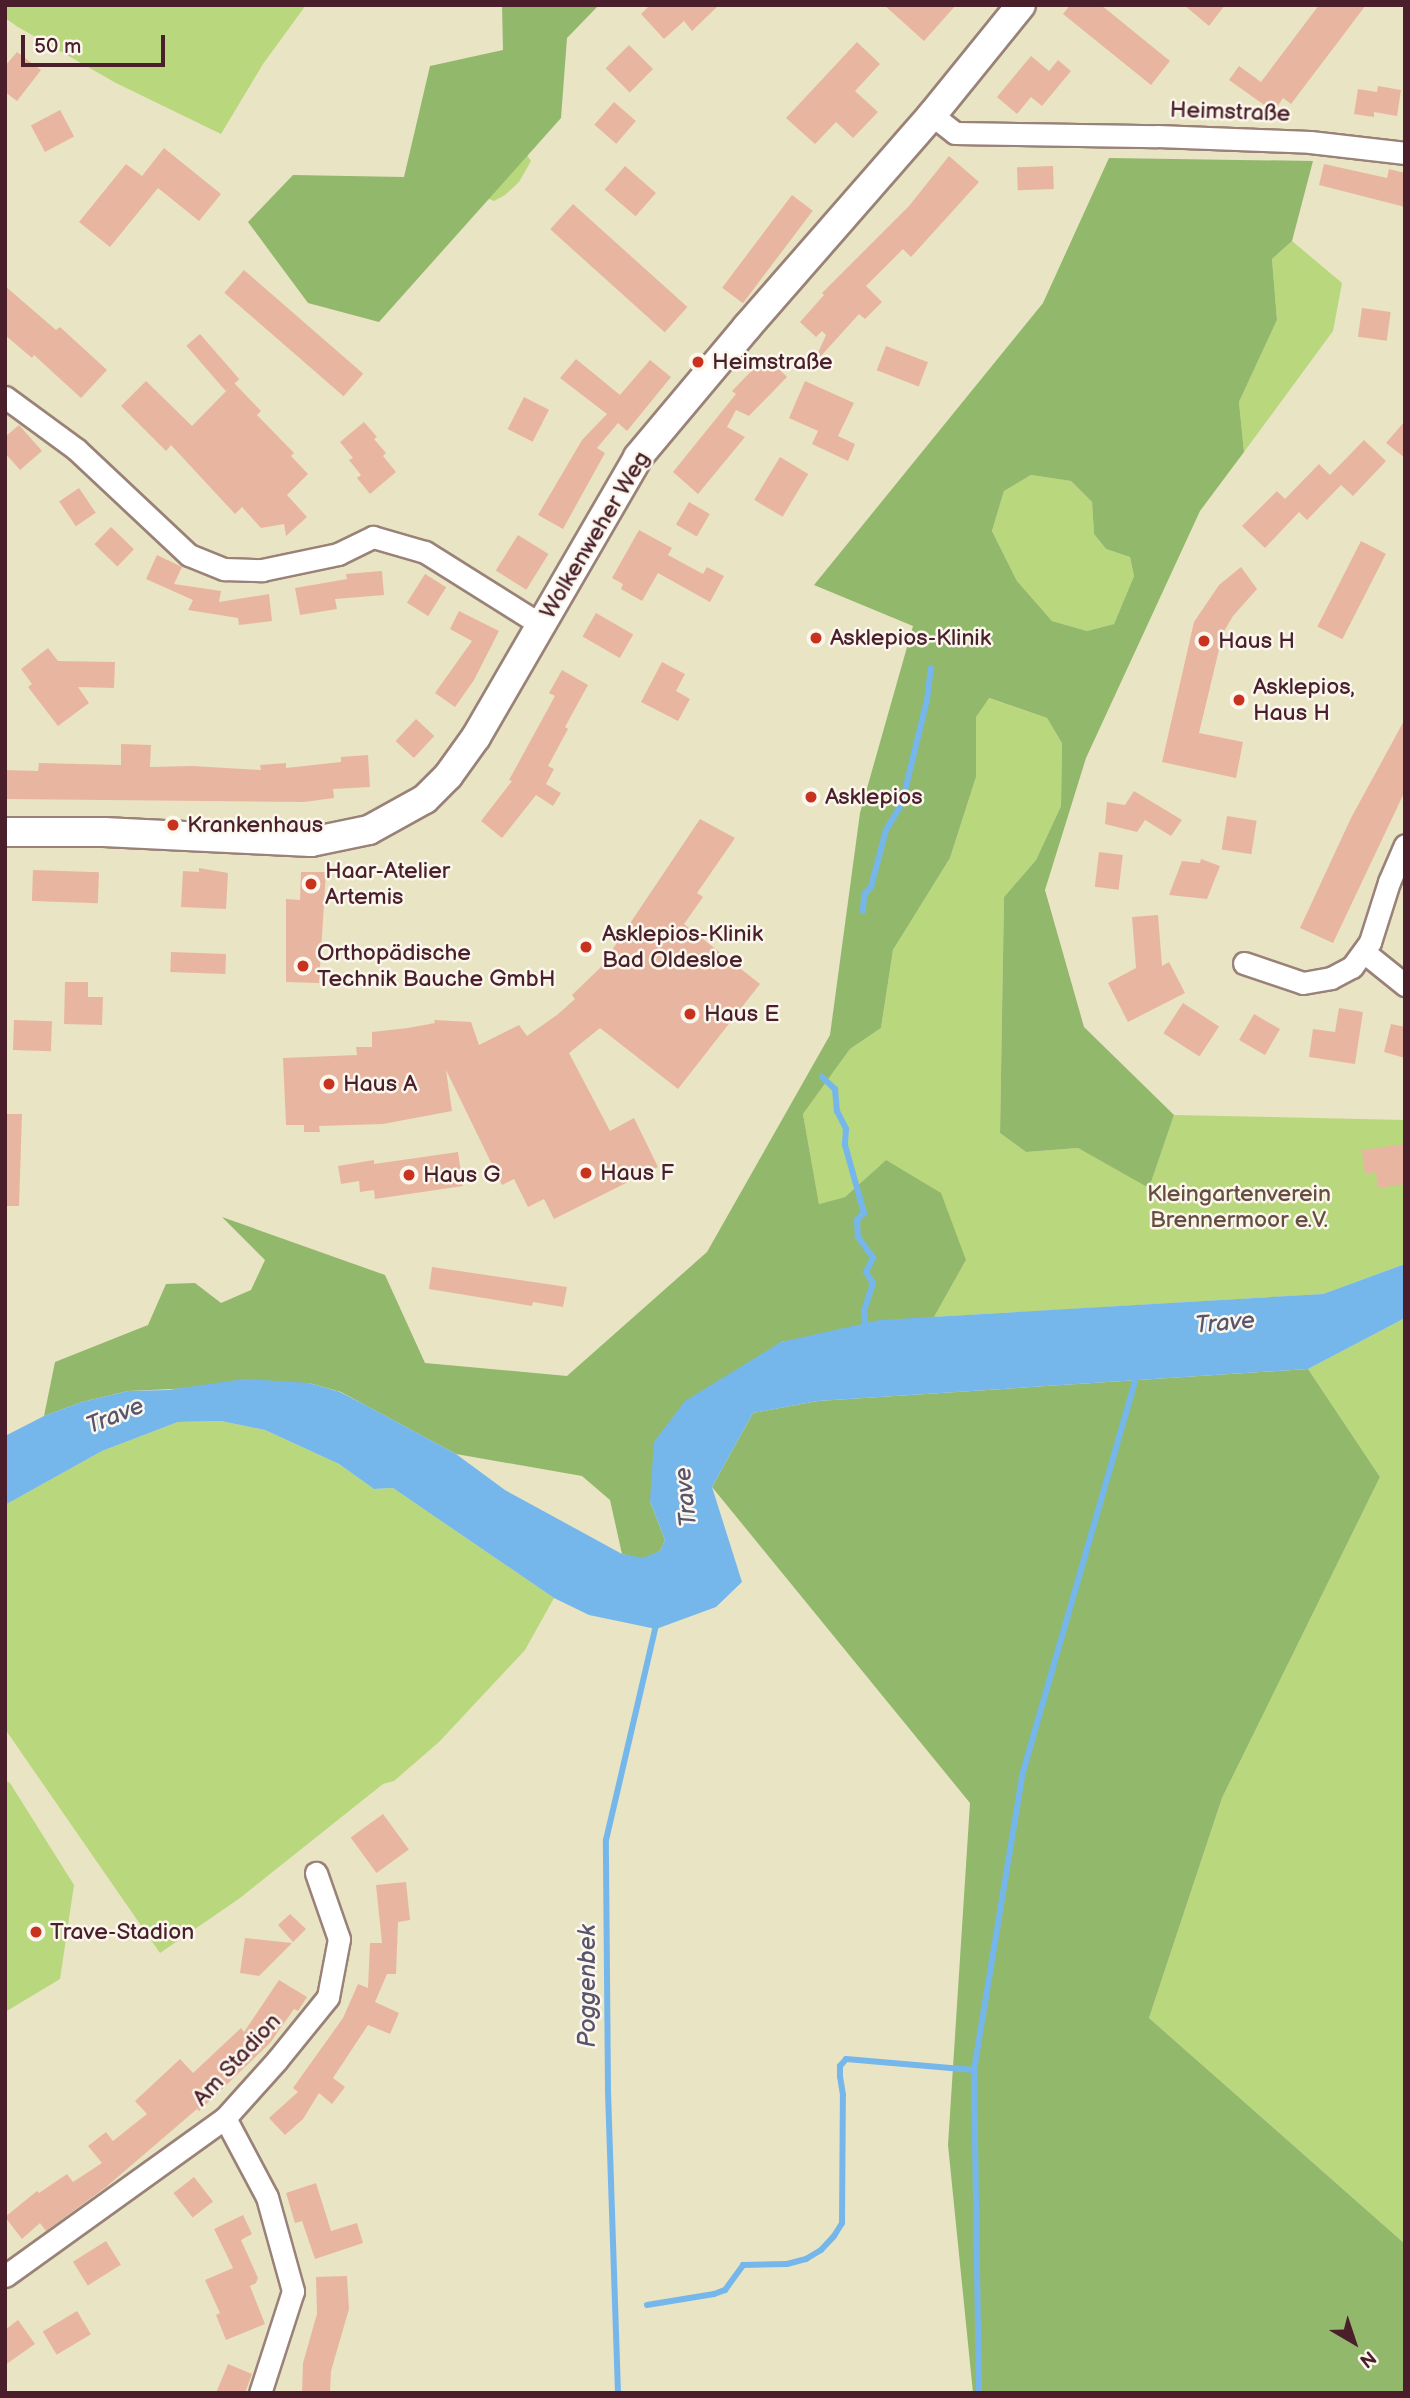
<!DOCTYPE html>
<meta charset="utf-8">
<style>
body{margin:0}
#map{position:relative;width:1410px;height:2398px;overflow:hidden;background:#e9e4c4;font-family:"Balsamiq Sans",sans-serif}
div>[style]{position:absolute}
.green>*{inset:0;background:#b9d77d}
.forest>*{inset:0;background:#92b86c}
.water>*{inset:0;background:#76b7eb}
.stream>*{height:6px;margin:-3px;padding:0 3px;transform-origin:3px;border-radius:3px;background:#76b7eb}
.building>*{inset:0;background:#e8b6a0;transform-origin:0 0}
.roads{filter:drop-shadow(2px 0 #9a8278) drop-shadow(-2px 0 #9a8278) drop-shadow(0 2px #9a8278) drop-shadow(0 -2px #9a8278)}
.minor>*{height:21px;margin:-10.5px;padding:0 10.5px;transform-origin:10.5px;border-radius:10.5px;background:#fff}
.tertiary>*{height:28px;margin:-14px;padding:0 14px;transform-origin:14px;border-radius:14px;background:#fff}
.dots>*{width:19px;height:19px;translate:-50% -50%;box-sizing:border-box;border:4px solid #fbf7ec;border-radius:50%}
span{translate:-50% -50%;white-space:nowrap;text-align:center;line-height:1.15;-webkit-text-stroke:5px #fbf7ec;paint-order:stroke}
.street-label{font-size:23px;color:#4a1f2b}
.poi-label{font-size:23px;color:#4a1f2b}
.left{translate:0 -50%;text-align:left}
.park-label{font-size:23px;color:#664d40}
.water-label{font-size:24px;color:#59546e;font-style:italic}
.frame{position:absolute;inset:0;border:7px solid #4a1f2b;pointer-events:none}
.north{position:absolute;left:1319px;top:2307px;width:70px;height:70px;-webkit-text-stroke:5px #fbf7ec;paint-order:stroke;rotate:141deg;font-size:19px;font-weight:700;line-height:28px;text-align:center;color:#4a1f2b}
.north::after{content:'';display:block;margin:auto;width:24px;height:32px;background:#4a1f2b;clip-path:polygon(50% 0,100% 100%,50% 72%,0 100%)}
.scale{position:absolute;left:21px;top:35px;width:144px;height:32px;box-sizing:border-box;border:4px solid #4a1f2b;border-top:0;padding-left:9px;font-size:21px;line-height:24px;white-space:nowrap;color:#4a1f2b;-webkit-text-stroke:5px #fbf7ec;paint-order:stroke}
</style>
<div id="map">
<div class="green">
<div style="clip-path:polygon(5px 5px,306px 5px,263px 64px,221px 134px,116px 83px,18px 27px,5px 18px)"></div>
<div style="clip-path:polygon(522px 148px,531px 161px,519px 182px,505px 195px,494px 201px,484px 197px)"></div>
<div style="clip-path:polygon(1292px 241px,1342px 283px,1333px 331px,1244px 452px,1239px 402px,1277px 320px,1272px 259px)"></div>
<div style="clip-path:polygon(1031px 475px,1071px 481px,1092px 502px,1094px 534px,1106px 549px,1130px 557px,1134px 576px,1114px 624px,1087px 631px,1052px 621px,1017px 581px,992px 531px,1004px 491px)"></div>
<div style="clip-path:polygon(988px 698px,1047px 718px,1062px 742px,1061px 806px,1036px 860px,1004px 897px,1000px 1133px,1026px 1152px,1078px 1148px,1149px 1187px,1174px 1115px,1405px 1120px,1405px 1264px,1323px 1294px,934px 1317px,966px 1260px,886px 1160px,845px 1197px,819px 1204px,803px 1114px,850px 1049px,881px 1028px,893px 950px,950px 858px,976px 777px,976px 717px)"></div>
<div style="clip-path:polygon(1405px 1318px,1405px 2244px,1149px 2018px,1222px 1798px,1380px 1477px,1308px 1369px)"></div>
<div style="clip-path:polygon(221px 1421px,265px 1430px,339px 1464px,374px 1489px,393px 1488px,554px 1598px,525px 1650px,439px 1742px,394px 1781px,383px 1784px,240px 1898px,160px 1953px,5px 1729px,5px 1505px,102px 1451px,178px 1422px)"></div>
<div style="clip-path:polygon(5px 1780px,10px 1783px,74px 1885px,60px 1979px,5px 2012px)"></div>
</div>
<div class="forest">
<div style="clip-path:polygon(502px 5px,599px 5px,567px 38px,561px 118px,379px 322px,308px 303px,248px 222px,293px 175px,404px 177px,430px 66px,503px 50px)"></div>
<div style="clip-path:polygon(evenodd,1109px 158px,1313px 161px,1292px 241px,1272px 259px,1277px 320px,1239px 402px,1244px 452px,1200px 511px,1086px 758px,1045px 890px,1084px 1027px,1174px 1115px,1149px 1188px,1078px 1148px,1026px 1152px,1000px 1133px,1004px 897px,1036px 860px,1061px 806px,1062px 743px,1047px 718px,989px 698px,976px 717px,976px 777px,950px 858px,893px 950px,881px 1028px,850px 1049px,803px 1114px,819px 1204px,845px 1197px,886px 1160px,941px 1193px,966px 1260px,934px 1317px,781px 1342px,650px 1501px,665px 1540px,660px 1551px,643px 1559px,622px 1554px,610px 1500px,582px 1476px,456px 1454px,341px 1392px,309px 1383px,128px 1391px,82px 1402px,44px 1416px,55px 1362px,148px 1325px,166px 1284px,195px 1283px,221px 1303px,251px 1290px,265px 1260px,222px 1217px,385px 1275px,425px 1363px,567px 1376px,707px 1252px,830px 1035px,860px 813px,913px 626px,814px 585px,1043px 303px,1109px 158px,1031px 475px,1071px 481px,1092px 502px,1094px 534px,1106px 549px,1130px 557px,1134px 576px,1114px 624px,1087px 631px,1052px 621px,1017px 581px,992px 531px,1004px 491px,1031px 475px)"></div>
<div style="clip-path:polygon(1308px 1369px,1380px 1477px,1222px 1798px,1149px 2018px,1405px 2244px,1405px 2393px,973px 2393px,948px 2145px,970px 1803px,712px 1487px,753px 1413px,818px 1401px)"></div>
</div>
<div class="water">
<div style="clip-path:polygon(1405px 1264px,1405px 1318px,1308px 1369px,818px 1401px,753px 1413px,712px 1487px,742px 1582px,716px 1607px,656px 1629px,589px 1615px,554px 1598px,393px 1488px,374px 1489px,339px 1464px,265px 1430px,221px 1421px,178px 1422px,102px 1451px,5px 1505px,5px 1436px,44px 1416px,82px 1402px,128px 1391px,168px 1390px,244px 1379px,309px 1383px,340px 1392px,369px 1407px,456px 1454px,505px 1490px,622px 1554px,643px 1558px,660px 1551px,665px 1540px,650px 1501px,654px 1442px,685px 1401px,781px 1342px,880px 1320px,1323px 1294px)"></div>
</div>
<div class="stream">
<div style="left:863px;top:911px;width:16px;rotate:-86deg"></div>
<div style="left:864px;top:895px;width:11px;rotate:-49deg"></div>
<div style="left:871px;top:887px;width:59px;rotate:-75.3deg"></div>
<div style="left:886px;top:830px;width:31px;rotate:-59deg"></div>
<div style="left:902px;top:803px;width:106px;rotate:-76.4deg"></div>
<div style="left:927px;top:700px;width:32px;rotate:-83deg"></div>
<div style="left:822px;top:1077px;width:18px;rotate:43deg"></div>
<div style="left:835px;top:1089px;width:22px;rotate:85deg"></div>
<div style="left:837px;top:1111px;width:20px;rotate:63deg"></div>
<div style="left:846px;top:1129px;width:16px;rotate:94deg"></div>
<div style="left:845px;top:1145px;width:71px;rotate:74.4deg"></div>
<div style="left:864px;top:1213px;width:10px;rotate:135deg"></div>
<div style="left:857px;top:1220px;width:17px;rotate:87deg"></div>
<div style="left:858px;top:1237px;width:26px;rotate:54deg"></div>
<div style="left:873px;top:1258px;width:16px;rotate:117deg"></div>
<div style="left:866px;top:1272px;width:13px;rotate:58deg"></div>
<div style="left:873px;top:1283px;width:29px;rotate:108deg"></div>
<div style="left:864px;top:1311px;width:18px;rotate:84deg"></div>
<div style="left:647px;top:2305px;width:68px;rotate:-9.3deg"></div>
<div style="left:714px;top:2294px;width:12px;rotate:-20deg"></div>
<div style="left:725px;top:2290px;width:31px;rotate:-54deg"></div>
<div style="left:743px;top:2265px;width:44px;rotate:-1.3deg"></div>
<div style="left:787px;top:2264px;width:20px;rotate:-15deg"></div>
<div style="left:806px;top:2259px;width:17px;rotate:-31deg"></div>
<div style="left:821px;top:2250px;width:19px;rotate:-47deg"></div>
<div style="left:834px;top:2236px;width:15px;rotate:-58deg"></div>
<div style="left:842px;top:2223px;width:128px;rotate:-89.6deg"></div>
<div style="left:843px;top:2095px;width:18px;rotate:-99deg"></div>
<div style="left:840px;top:2077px;width:11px;rotate:-90deg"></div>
<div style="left:840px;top:2066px;width:9px;rotate:-49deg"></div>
<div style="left:846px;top:2059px;width:128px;rotate:4.9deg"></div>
<div style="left:618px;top:2393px;width:304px;rotate:-91.9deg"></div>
<div style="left:608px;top:2089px;width:249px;rotate:-90.5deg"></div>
<div style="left:606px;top:1840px;width:226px;rotate:-76.9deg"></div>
<div style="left:979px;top:2393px;width:323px;rotate:-90.9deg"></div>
<div style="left:974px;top:2070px;width:302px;rotate:-80.7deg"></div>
<div style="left:1023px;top:1772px;width:416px;rotate:-74deg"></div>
</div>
<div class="building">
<div style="clip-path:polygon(650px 5px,719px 5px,692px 31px,684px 21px,664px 39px,641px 14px)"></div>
<div style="clip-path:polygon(884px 5px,956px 5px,924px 41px)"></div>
<div style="clip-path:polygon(1070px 5px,1101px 5px,1170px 61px,1151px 85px,1063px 14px)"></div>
<div style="clip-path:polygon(1184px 5px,1225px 5px,1209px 26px)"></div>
<div style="clip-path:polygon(1319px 5px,1366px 5px,1291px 104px,1283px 98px,1274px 112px,1229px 80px,1239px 66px,1261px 82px)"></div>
<div style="clip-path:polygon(857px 42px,880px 64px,855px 91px,878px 112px,853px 138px,836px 122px,815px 144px,786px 118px)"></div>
<div style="left:629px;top:45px;width:34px;height:33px;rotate:45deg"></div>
<div style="clip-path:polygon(17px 52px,41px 70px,17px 101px,5px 92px,5px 66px)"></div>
<div style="clip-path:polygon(1031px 56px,1049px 71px,1058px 60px,1071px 71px,1042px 106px,1031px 97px,1017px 114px,997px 97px)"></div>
<div style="clip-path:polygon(1378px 86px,1401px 90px,1397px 116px,1374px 112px,1374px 117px,1354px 114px,1358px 89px,1377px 92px)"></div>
<div style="left:614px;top:102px;width:29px;height:30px;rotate:41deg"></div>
<div style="left:60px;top:110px;width:30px;height:33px;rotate:62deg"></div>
<div style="clip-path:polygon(164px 148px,221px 194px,199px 221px,158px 188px,110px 247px,79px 222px,126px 164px,142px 176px)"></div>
<div style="clip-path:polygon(949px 156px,979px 182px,911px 257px,903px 249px,866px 286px,882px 302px,865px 319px,859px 314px,820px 357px,817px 355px,826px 335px,822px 331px,816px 337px,800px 322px,824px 295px,822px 293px,909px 206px)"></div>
<div style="clip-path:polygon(1324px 164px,1387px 178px,1389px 169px,1405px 173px,1405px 207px,1319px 185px)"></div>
<div style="left:625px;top:166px;width:41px;height:31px;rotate:41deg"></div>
<div style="left:1053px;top:166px;width:23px;height:36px;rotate:88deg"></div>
<div style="left:792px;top:195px;width:26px;height:116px;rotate:37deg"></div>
<div style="left:573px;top:204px;width:154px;height:34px;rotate:42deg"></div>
<div style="left:244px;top:270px;width:158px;height:30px;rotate:41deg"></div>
<div style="clip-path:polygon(5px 286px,56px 330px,60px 327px,107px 370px,81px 398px,34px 355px,32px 358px,5px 335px)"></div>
<div style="left:1362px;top:308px;width:29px;height:29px;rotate:8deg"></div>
<div style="left:200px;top:334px;width:60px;height:18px;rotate:49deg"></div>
<div style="left:886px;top:346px;width:45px;height:26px;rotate:21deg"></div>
<div style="clip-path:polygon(766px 356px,787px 377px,749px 416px,736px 410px,727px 427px,745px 437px,698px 494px,673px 472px,736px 394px,732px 391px)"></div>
<div style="clip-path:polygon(576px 359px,620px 395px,650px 360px,671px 377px,627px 431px,618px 423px,597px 448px,605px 453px,563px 529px,538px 515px,582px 440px,607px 414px,560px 378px)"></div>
<div style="clip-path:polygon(146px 381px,192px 426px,234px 383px,261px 411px,257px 415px,294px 453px,291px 456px,308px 474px,287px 495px,307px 517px,286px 536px,284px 524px,261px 528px,242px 507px,235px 514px,171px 445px,166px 451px,121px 406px)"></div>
<div style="clip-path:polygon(805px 381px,854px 403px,838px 436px,855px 444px,848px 461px,812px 444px,818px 431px,789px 418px)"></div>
<div style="left:524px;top:397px;width:28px;height:36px;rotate:27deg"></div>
<div style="clip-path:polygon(1405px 421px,1405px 458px,1386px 443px)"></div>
<div style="clip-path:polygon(364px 422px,377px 437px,374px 439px,386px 453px,383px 456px,396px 472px,370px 494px,357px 478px,361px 475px,349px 460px,353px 458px,340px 442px)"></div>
<div style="clip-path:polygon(19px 425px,42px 451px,20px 470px,5px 453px,5px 437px)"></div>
<div style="clip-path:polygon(1364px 440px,1386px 461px,1353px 496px,1341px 485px,1307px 520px,1299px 512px,1265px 548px,1242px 526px,1277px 491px,1285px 499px,1319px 464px,1330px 475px)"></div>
<div style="left:780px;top:457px;width:33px;height:50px;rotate:31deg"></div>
<div style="left:79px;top:488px;width:30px;height:24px;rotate:56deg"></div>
<div style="left:689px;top:502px;width:24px;height:26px;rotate:30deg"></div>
<div style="left:111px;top:527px;width:32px;height:24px;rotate:44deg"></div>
<div style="clip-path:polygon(639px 530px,672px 548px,668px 555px,703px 574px,707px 567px,724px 576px,710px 602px,658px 573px,642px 601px,621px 589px,623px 584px,612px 578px)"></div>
<div style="left:518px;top:535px;width:36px;height:42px;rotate:32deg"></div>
<div style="left:1361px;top:541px;width:28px;height:96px;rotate:27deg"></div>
<div style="clip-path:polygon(157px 555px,182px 567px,174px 584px,221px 591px,219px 602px,269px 594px,272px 621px,239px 625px,238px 618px,188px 610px,193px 600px,146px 579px)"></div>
<div style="clip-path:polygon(1241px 567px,1257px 589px,1233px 616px,1223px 633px,1199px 733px,1243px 742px,1236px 778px,1162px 762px,1194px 622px,1219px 585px)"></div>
<div style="clip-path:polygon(382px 571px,384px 595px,335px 599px,337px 609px,300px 615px,295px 588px,347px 579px,346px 574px)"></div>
<div style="left:425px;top:574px;width:25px;height:34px;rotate:32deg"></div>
<div style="clip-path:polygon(459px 611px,499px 631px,474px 680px,455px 707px,435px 693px,472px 641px,450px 629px)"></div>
<div style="left:596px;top:613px;width:43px;height:27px;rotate:30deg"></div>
<div style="clip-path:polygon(48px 648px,58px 661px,115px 662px,114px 688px,78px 687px,89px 703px,58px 726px,28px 687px,32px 684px,21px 669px)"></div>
<div style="clip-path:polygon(662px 662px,685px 674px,676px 691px,690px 699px,678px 721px,641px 702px)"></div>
<div style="clip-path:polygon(562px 670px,588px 685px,565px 727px,568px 729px,548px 766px,554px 769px,546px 784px,561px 793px,553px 806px,536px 795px,502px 838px,481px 821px,512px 781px,509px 780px,555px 696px,549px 693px)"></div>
<div style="left:416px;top:719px;width:25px;height:30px;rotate:43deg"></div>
<div style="clip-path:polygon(1405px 719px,1405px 791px,1333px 943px,1300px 928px,1351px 818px)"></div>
<div style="clip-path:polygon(121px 744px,151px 745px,150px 767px,192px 766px,261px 770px,260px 765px,286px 763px,286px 768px,341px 762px,341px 757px,368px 755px,370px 787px,333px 789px,334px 798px,304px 802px,5px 799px,5px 770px,38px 771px,39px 763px,121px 765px)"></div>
<div style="clip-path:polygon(1134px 791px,1182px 820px,1171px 836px,1145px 820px,1137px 832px,1105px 824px,1107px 802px,1125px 805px)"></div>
<div style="left:1227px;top:816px;width:30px;height:34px;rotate:9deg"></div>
<div style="clip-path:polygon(700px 819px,735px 838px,697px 893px,703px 897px,684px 924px,760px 984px,678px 1089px,600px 1028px,569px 1053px,610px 1131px,634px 1118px,658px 1167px,554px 1219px,544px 1199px,528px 1207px,514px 1179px,502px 1185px,446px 1070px,452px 1111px,383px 1124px,319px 1126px,320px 1132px,304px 1132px,304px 1125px,286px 1125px,283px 1058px,357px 1055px,356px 1047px,372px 1047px,372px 1032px,408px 1028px,435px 1023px,434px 1020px,471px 1022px,479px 1045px,519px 1025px,527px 1036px,557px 1015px,575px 999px,572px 995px,600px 968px)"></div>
<div style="left:1099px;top:852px;width:24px;height:35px;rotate:7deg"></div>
<div style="clip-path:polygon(1201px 859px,1220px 866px,1207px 899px,1169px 895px,1182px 861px,1200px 863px)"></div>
<div style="clip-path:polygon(199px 868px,228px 873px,226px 909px,181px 907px,183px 871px,199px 872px)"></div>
<div style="left:33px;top:870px;width:66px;height:31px;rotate:2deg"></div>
<div style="clip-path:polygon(301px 872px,326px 872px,319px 983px,286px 982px,286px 899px,300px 900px)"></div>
<div style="clip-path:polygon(1158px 915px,1162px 966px,1169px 962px,1185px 993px,1128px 1022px,1108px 983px,1136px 968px,1132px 917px)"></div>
<div style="left:171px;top:952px;width:55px;height:20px;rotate:2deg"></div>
<div style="clip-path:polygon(65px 982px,88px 982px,88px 997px,103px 997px,102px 1025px,64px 1024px)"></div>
<div style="left:1183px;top:1003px;width:43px;height:36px;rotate:33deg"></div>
<div style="clip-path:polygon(1339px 1008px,1363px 1012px,1355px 1064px,1309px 1057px,1313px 1029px,1335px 1032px)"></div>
<div style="left:1254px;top:1014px;width:30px;height:30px;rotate:30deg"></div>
<div style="left:14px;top:1020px;width:38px;height:30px;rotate:2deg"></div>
<div style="clip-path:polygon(1391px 1024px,1405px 1027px,1405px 1058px,1384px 1052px)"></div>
<div style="clip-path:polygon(5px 1114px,22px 1114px,19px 1206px,5px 1206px)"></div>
<div style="clip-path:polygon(1405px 1144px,1405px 1184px,1378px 1188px,1376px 1172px,1365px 1174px,1362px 1150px)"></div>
<div style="clip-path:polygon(458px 1152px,463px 1186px,375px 1199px,374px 1190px,360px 1192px,359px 1181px,341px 1184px,338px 1166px,374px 1160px,374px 1164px)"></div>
<div style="clip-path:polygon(432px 1267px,567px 1287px,563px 1307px,533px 1302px,532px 1306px,429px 1289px)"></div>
<div style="left:383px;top:1814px;width:44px;height:40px;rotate:54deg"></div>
<div style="clip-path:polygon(406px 1882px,410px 1920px,398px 1922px,396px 1974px,387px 1974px,375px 2002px,399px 2013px,390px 2034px,368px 2025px,333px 2078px,345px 2087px,332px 2104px,319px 2093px,303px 2119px,285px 2135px,269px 2118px,298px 2092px,293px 2088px,343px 2018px,358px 1984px,368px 1988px,370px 1943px,382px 1943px,376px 1885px)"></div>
<div style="clip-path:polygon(290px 1914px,306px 1929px,293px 1942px,278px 1925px)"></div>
<div style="clip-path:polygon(245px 1938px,292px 1943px,259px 1976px,240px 1973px)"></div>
<div style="clip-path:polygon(279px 1980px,307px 1997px,298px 2011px,294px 2009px,270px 2043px,199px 2111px,197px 2109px,106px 2187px,46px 2231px,40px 2223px,22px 2239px,5px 2217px,37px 2191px,39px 2193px,67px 2174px,73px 2182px,102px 2163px,88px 2146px,106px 2132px,113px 2141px,147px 2114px,135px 2101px,180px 2059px,193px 2073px,241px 2028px,244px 2032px)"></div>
<div style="left:194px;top:2177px;width:31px;height:26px;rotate:52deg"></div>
<div style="clip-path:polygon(316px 2183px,331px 2231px,357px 2223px,363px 2243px,315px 2259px,302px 2221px,295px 2223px,286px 2193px)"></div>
<div style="clip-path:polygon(243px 2215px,252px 2234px,241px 2240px,258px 2278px,256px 2283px,250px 2286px,265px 2324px,226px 2340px,216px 2315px,220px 2313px,205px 2280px,233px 2268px,214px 2229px)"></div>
<div style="left:106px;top:2241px;width:28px;height:39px;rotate:58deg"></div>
<div style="clip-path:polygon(347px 2276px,349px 2309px,331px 2371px,330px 2393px,302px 2393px,303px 2363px,317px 2314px,316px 2277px)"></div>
<div style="left:77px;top:2311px;width:27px;height:40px;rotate:59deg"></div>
<div style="clip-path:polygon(18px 2320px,35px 2344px,5px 2365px,5px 2330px)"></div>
<div style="clip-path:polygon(228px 2364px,252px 2374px,245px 2393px,216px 2393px)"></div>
</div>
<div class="roads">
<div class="minor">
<div style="left:932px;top:115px;width:29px;rotate:38deg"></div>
<div style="left:955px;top:133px;width:202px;rotate:0.9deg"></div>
<div style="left:1157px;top:136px;width:153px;rotate:2.2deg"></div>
<div style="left:1310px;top:142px;width:96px;rotate:6.6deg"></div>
<div style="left:5px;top:397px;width:88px;rotate:36.2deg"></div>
<div style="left:76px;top:449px;width:155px;rotate:43.2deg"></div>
<div style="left:189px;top:555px;width:38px;rotate:22deg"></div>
<div style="left:224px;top:569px;width:38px;rotate:2deg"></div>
<div style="left:262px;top:570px;width:78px;rotate:-11.9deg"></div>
<div style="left:338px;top:554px;width:39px;rotate:-26deg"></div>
<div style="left:373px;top:537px;width:54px;rotate:16.1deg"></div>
<div style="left:425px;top:552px;width:136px;rotate:32.1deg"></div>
<div style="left:1364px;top:952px;width:53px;rotate:38.8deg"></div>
<div style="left:1244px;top:963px;width:62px;rotate:18.7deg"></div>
<div style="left:1303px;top:983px;width:28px;rotate:-10deg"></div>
<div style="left:1331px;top:978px;width:24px;rotate:-28deg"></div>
<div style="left:1352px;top:967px;width:31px;rotate:-54deg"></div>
<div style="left:1370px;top:942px;width:63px;rotate:-72.4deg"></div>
<div style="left:1389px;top:882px;width:40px;rotate:-66.6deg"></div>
<div style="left:225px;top:2118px;width:89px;rotate:62deg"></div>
<div style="left:267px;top:2197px;width:98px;rotate:74.5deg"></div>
<div style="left:293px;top:2291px;width:107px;rotate:107.9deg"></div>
<div style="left:5px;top:2276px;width:271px;rotate:-35.7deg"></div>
<div style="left:225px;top:2118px;width:78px;rotate:-48.1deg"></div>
<div style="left:277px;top:2060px;width:81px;rotate:-51deg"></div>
<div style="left:328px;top:1997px;width:59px;rotate:-79.3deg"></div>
<div style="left:339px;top:1939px;width:70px;rotate:-109.2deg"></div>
</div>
<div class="tertiary">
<div style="left:5px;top:832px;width:99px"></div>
<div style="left:104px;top:832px;width:207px;rotate:2.8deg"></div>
<div style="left:311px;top:842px;width:59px;rotate:-11.7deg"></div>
<div style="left:369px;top:830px;width:64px;rotate:-29deg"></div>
<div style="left:425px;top:799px;width:33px;rotate:-45deg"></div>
<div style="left:448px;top:776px;width:48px;rotate:-54.3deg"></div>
<div style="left:476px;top:737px;width:323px;rotate:-59.9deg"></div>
<div style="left:638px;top:457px;width:170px;rotate:-50deg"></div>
<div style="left:747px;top:327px;width:281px;rotate:-48.9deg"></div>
<div style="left:932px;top:115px;width:141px;rotate:-51deg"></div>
</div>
</div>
<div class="dots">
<div style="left:698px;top:362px;background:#c8321e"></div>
<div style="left:816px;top:638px;background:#c8321e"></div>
<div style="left:1204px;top:641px;background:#c8321e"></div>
<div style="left:1239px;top:700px;background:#c8321e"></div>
<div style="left:811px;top:797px;background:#c8321e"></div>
<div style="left:173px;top:825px;background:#c8321e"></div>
<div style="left:311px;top:884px;background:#c8321e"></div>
<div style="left:586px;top:947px;background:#c8321e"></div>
<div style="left:303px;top:966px;background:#c8321e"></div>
<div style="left:690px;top:1014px;background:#c8321e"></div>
<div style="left:329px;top:1084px;background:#c8321e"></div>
<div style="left:586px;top:1173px;background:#c8321e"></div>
<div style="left:409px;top:1175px;background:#c8321e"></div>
<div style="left:36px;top:1932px;background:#c8321e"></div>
</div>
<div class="street-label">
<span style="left:1230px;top:112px;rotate:2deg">Heimstraße</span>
<span style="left:595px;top:535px;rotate:-59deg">Wolkenweher Weg</span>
<span style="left:237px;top:2060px;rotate:-47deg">Am Stadion</span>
</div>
<div class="poi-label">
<span class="left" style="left:712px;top:362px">Heimstraße</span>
<span class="left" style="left:830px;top:638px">Asklepios-Klinik</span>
<span class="left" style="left:1218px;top:641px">Haus H</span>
<span class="left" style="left:1253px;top:700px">Asklepios,<br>Haus H</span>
<span class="left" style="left:825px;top:797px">Asklepios</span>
<span class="left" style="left:187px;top:825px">Krankenhaus</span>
<span class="left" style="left:325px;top:884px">Haar-Atelier<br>Artemis</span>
<span class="left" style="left:602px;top:947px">Asklepios-Klinik<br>Bad Oldesloe</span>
<span class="left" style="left:317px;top:966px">Orthopädische<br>Technik Bauche GmbH</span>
<span class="left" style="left:704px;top:1014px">Haus E</span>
<span class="left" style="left:343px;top:1084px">Haus A</span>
<span class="left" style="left:600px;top:1173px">Haus F</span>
<span class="left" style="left:423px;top:1175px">Haus G</span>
<span class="left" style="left:50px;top:1932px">Trave-Stadion</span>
</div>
<div class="park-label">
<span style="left:1239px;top:1207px">Kleingartenverein<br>Brennermoor e.V.</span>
</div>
<div class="water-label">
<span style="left:1225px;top:1323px;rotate:-5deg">Trave</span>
<span style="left:115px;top:1416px;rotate:-22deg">Trave</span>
<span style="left:686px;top:1497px;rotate:-96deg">Trave</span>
<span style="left:588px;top:1986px;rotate:-90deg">Poggenbek</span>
</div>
<div class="frame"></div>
<div class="north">N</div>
<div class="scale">50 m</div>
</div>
